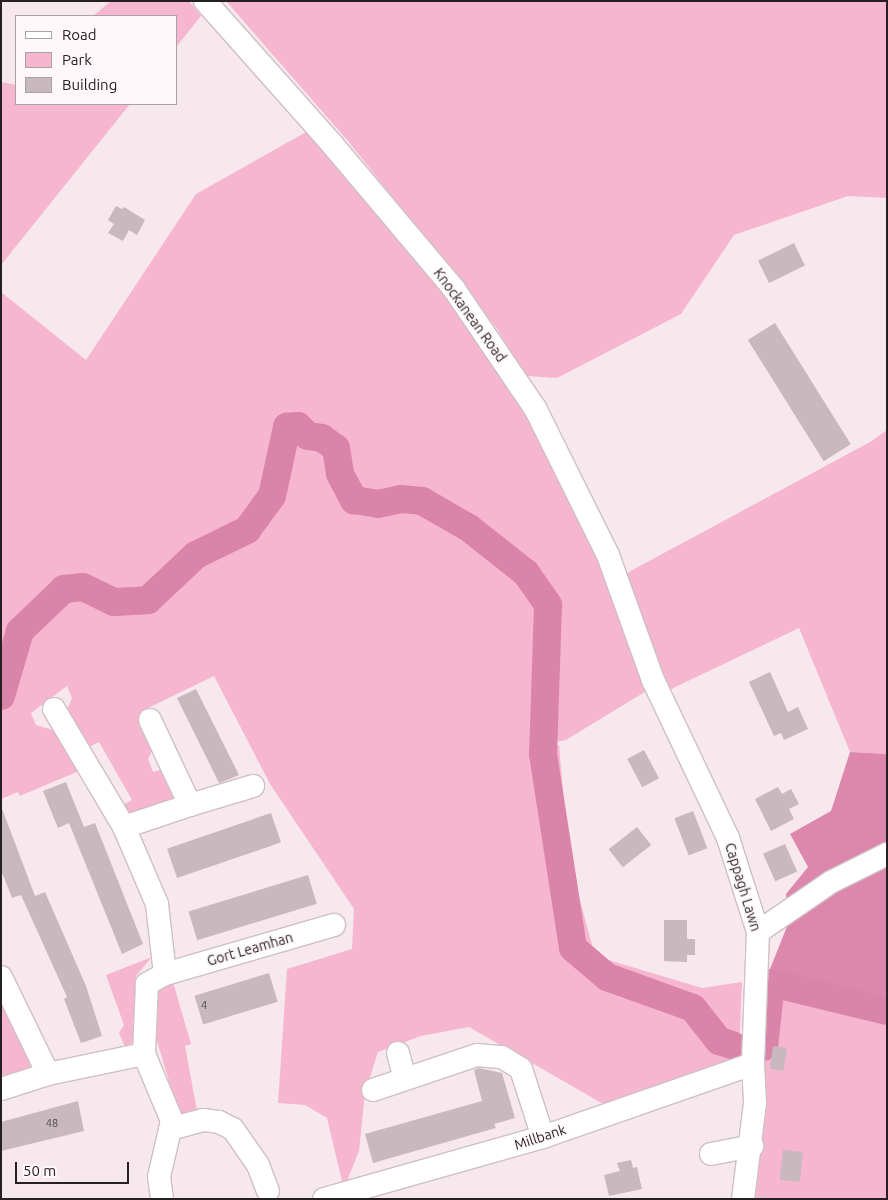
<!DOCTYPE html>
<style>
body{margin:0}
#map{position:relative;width:888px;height:1200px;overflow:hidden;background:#f7e8ed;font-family:Ubuntu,sans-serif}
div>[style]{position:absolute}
.green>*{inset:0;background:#f7b6d0}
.forest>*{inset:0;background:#de87ac}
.river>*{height:28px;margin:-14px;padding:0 14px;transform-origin:14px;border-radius:14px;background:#d984a8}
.building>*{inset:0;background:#c7b9be;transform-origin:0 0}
.roads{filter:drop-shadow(1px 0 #cebfc5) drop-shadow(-1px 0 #cebfc5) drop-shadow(0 1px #cebfc5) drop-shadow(0 -1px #cebfc5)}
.minor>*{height:22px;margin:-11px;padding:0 11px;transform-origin:11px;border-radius:11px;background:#fff}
span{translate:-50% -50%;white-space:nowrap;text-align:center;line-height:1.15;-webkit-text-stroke:4.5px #fef8fa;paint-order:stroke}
.number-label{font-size:11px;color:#4e4649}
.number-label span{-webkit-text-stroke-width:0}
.street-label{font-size:14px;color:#262022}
.frame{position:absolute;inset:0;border:2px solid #262022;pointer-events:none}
.legend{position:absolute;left:15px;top:15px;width:162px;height:90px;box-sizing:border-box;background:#fef8fa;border:1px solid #a8a2a4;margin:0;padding:6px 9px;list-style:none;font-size:15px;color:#262022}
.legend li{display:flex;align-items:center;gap:10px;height:25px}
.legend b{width:25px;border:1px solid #a8a2a4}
.scale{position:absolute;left:15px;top:1162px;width:114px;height:22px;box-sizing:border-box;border:2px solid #262022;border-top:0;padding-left:6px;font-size:15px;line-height:18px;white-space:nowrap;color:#262022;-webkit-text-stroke:4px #fef8fa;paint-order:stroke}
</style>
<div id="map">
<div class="green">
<div style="clip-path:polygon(111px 1px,189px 1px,201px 16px,176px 47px,176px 16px,93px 16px)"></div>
<div style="clip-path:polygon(226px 1px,887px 1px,887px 198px,848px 196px,734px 235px,681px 314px,557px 378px,526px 376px,497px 329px,348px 141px)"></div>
<div style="clip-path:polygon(1px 82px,16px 85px,16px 104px,130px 104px,1px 265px)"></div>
<div style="clip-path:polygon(306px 132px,452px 296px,528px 411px,606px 576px,648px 690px,566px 740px,537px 746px,559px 745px,569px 860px,595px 956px,702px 988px,742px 982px,739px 1052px,730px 1062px,605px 1105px,469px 1027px,421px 1036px,378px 1052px,365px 1093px,359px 1151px,347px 1181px,342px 1181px,327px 1118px,305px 1105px,278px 1103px,287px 969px,352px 949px,354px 909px,270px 784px,214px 676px,140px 712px,156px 743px,148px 759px,153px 772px,163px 769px,177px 801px,136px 813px,127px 812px,121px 806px,132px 800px,99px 742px,87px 748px,67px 710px,72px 698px,67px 686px,31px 713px,36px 725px,53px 730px,79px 771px,20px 796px,18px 792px,1px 799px,1px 292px,86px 360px,196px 194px)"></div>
<div style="clip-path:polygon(887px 430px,887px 754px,850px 752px,799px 628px,667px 691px,625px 574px,870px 442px)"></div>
<div style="clip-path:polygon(152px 957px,136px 976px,134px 1035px,132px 1043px,125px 1047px,119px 1033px,124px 1025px,106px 975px)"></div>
<div style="clip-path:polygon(768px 974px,887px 1001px,887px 1199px,753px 1199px,758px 1042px)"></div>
<div style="clip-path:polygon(173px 982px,191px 1044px,185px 1046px,197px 1111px,183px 1114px,178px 1111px,157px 1041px,156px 995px,159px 989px)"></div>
<div style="clip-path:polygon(1px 999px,31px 1061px,30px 1068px,24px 1074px,5px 1077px,1px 1074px)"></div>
</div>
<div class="forest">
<div style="clip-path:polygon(850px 752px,887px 754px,887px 1001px,768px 974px,788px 924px,786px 894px,808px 867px,790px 834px,831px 811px)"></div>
</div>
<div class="river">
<div style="left:1px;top:696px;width:68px;rotate:-73.7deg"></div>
<div style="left:20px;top:631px;width:61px;rotate:-43.7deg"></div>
<div style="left:64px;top:589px;width:19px;rotate:-6deg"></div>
<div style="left:83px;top:587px;width:34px;rotate:26deg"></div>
<div style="left:114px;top:602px;width:34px;rotate:-3deg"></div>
<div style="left:148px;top:600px;width:66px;rotate:-43.2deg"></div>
<div style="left:196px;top:555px;width:57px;rotate:-26.1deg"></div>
<div style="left:247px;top:530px;width:42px;rotate:-53.7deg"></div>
<div style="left:272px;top:496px;width:71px;rotate:-77.7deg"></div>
<div style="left:287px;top:427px;width:11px;rotate:-5deg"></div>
<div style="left:298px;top:426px;width:14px;rotate:45deg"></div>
<div style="left:308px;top:436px;width:14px;rotate:8deg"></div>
<div style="left:322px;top:438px;width:17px;rotate:36deg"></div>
<div style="left:336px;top:448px;width:26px;rotate:81deg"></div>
<div style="left:340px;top:474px;width:30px;rotate:62deg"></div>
<div style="left:354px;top:500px;width:24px;rotate:9deg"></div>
<div style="left:378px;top:504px;width:24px;rotate:-12deg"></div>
<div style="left:401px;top:499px;width:21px;rotate:5deg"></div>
<div style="left:422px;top:501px;width:54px;rotate:29.9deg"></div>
<div style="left:469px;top:528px;width:73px;rotate:38.3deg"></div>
<div style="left:526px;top:573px;width:39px;rotate:55deg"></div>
<div style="left:548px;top:605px;width:149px;rotate:91.9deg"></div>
<div style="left:543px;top:754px;width:196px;rotate:81.2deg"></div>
<div style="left:573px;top:948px;width:45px;rotate:40.5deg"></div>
<div style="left:607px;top:977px;width:91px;rotate:19.8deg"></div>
<div style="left:693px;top:1008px;width:42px;rotate:51.8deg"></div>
<div style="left:719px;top:1041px;width:14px;rotate:17deg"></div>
<div style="left:764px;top:1047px;width:64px;rotate:-83.8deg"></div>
<div style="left:771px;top:983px;width:119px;rotate:13.6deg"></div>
</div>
<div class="building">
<div style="clip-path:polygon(116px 206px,122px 209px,124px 207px,145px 220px,137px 235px,129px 230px,123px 241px,108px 233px,114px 224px,108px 220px)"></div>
<div style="left:794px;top:243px;width:25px;height:40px;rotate:64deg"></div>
<div style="left:775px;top:323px;width:143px;height:32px;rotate:58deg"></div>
<div style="clip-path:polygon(770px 672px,788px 712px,798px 707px,808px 729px,784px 740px,781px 733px,774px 736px,749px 682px)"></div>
<div style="clip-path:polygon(196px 689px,239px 775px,230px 779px,219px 783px,177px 698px)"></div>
<div style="left:644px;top:750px;width:32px;height:19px;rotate:62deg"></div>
<div style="clip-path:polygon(66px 782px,84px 827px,95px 823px,143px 944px,122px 954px,69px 823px,58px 828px,43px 791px)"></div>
<div style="clip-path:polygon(778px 787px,782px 794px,791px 789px,799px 804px,789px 809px,794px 819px,771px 831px,755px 799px)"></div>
<div style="clip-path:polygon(1px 806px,35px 896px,45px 892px,86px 986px,102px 1036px,81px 1043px,64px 999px,67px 997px,21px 895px,12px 898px,1px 870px)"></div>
<div style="left:693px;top:811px;width:40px;height:20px;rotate:69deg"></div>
<div style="left:271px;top:813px;width:31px;height:110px;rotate:71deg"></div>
<div style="left:637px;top:827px;width:23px;height:36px;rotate:52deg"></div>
<div style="left:785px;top:844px;width:30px;height:24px;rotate:66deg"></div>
<div style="left:308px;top:875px;width:30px;height:125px;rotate:73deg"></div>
<div style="clip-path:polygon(664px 920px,687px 920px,687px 939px,695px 939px,695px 955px,687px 955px,687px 962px,664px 961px)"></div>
<div style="left:269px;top:973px;width:30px;height:78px;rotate:73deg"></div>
<div style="left:773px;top:1046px;width:14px;height:23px;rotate:8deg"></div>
<div style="clip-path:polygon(479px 1068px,502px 1073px,515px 1118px,494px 1124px,496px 1128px,373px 1163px,365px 1134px,482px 1101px,474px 1070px)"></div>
<div style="clip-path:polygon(78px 1101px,84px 1131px,1px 1151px,1px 1122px)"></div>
<div style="left:783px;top:1150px;width:20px;height:30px;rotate:6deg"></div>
<div style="clip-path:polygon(631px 1160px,633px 1168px,637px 1167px,642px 1189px,609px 1196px,604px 1175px,620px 1171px,617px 1163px)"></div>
</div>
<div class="roads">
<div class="minor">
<div style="left:205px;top:1px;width:191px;rotate:48.4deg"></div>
<div style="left:332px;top:144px;width:189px;rotate:49.9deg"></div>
<div style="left:454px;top:289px;width:144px;rotate:55.8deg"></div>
<div style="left:535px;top:408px;width:164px;rotate:63.6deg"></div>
<div style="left:608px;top:555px;width:133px;rotate:70.2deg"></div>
<div style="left:653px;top:680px;width:175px;rotate:64.6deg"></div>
<div style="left:728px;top:838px;width:99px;rotate:72.3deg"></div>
<div style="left:758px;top:932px;width:132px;rotate:92.2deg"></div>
<div style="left:753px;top:1064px;width:39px;rotate:87deg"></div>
<div style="left:755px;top:1103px;width:97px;rotate:97.1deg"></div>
<div style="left:54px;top:709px;width:137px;rotate:59.3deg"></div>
<div style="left:124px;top:827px;width:84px;rotate:66.8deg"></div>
<div style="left:157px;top:904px;width:70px;rotate:83.5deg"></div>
<div style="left:165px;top:974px;width:21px;rotate:151deg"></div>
<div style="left:147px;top:984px;width:70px;rotate:92.5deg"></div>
<div style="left:144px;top:1054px;width:73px;rotate:67.3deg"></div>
<div style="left:172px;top:1121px;width:57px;rotate:103.1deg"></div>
<div style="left:159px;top:1177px;width:22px;rotate:82deg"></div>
<div style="left:190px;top:805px;width:66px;rotate:-16.8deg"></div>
<div style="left:124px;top:827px;width:70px;rotate:-18.4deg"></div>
<div style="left:190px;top:805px;width:94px;rotate:-115.2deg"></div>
<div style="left:758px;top:932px;width:88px;rotate:-34.4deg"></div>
<div style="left:831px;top:882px;width:63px;rotate:-26.6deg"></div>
<div style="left:165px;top:974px;width:176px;rotate:-16.2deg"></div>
<div style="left:1px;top:977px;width:108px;rotate:64.1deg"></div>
<div style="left:48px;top:1074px;width:49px;rotate:162.3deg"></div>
<div style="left:398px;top:1053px;width:27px;rotate:75deg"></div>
<div style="left:48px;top:1074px;width:98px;rotate:-11.8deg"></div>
<div style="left:373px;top:1090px;width:110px;rotate:-18.6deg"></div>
<div style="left:477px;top:1055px;width:25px;rotate:5deg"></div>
<div style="left:502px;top:1057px;width:22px;rotate:32deg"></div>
<div style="left:521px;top:1069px;width:71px;rotate:72.1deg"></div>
<div style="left:170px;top:1129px;width:34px;rotate:-15deg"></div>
<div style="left:203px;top:1120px;width:16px;rotate:7deg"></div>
<div style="left:219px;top:1122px;width:16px;rotate:27deg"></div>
<div style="left:233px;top:1129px;width:44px;rotate:55.2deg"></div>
<div style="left:258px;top:1165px;width:28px;rotate:69deg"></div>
<div style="left:711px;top:1154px;width:42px;rotate:-11deg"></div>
<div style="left:324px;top:1199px;width:228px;rotate:-15.8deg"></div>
<div style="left:543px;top:1137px;width:222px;rotate:-19.2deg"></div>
</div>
</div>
<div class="number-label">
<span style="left:204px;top:1005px">4</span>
<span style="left:52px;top:1123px">48</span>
</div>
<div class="street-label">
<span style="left:470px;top:315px;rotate:54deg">Knockanean Road</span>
<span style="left:743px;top:887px;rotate:73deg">Cappagh Lawn</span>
<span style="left:250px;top:949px;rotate:-16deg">Gort Leamhan</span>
<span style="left:540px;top:1137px;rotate:-18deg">Millbank</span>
</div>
<div class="frame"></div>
<ul class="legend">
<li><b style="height:6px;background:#fff"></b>Road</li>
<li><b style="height:14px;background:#f7b6d0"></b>Park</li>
<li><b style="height:14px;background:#c7b9be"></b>Building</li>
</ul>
<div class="scale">50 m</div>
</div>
